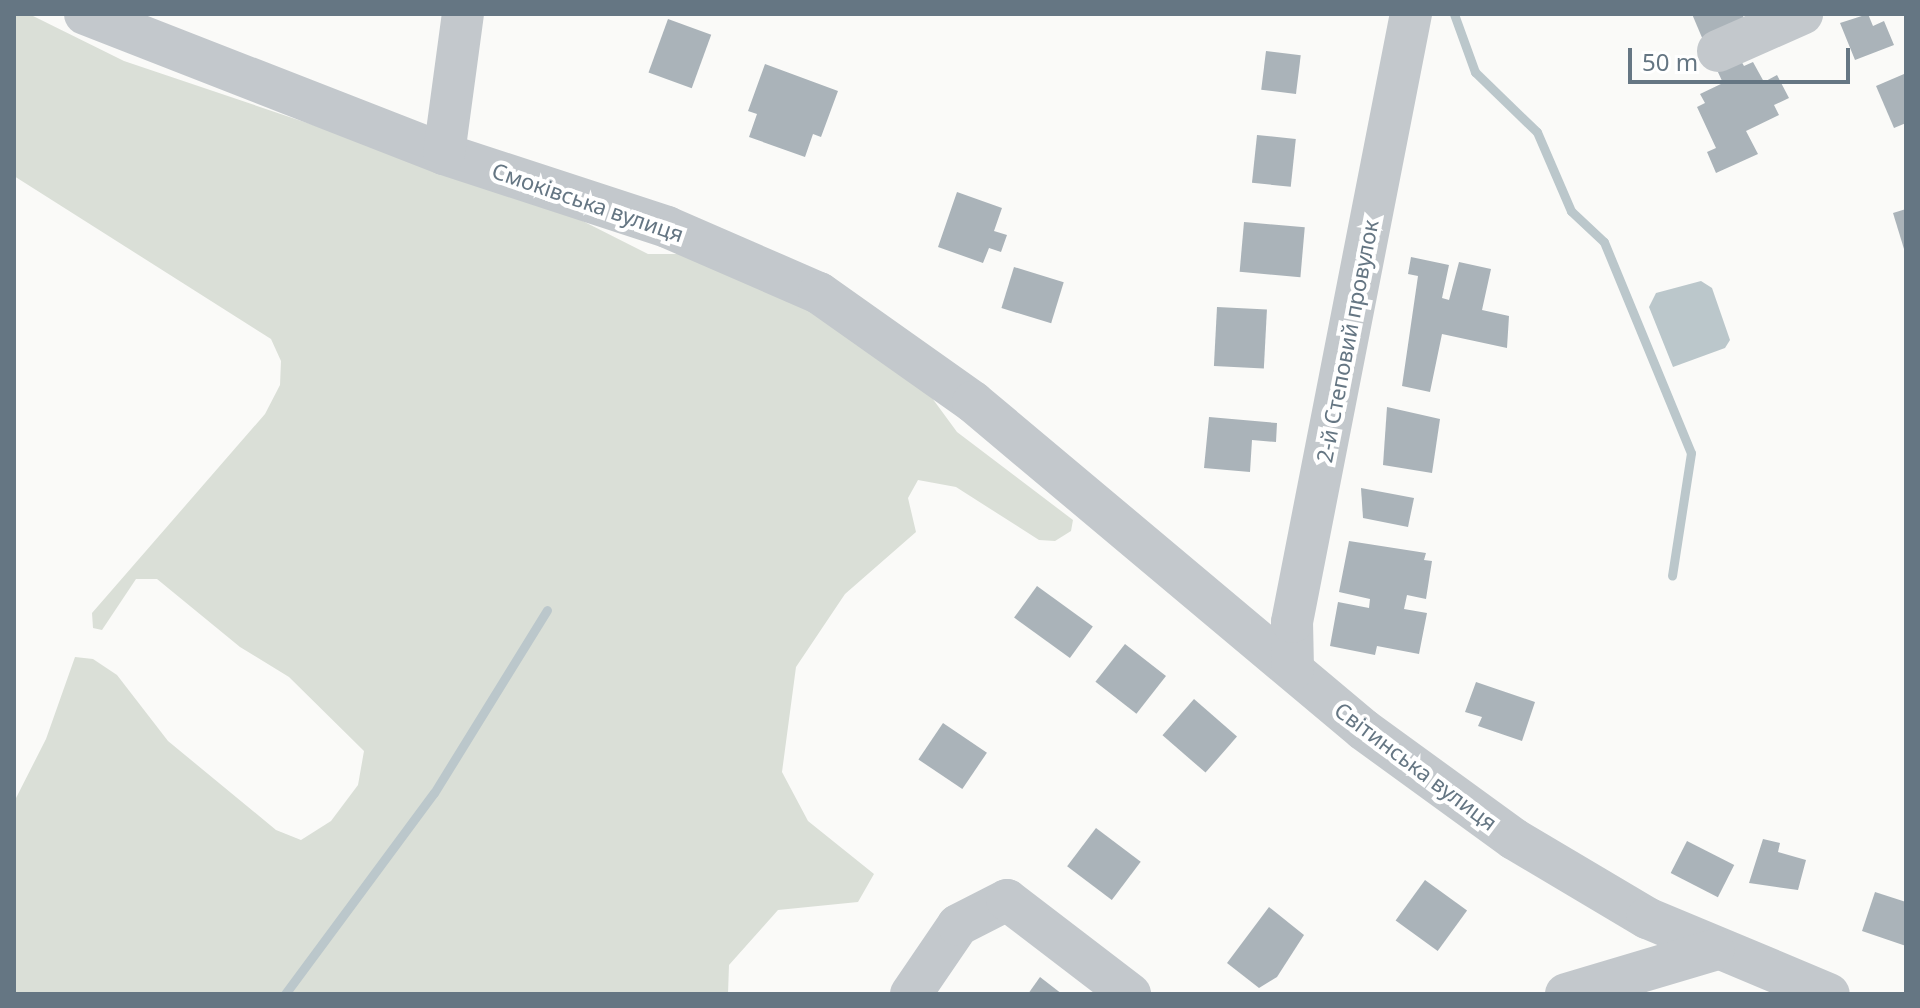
<!DOCTYPE html>
<meta charset="utf-8">
<style>
body{margin:0}
#map{position:relative;width:1920px;height:1008px;overflow:hidden;background:#fafaf8;font-family:"Noto Sans",sans-serif}
div>[style]{position:absolute}
.green>*{inset:0;background:#dadfd7}
.water>*{inset:0;background:#bbc7cb}
.stream>*{height:9px;margin:-4.5px;padding:0 4.5px;transform-origin:4.5px;border-radius:4.5px;background:#bbc7cb}
.building>*{inset:0;background:#aab3b9;transform-origin:0 0}
.minor>*{height:42px;margin:-21px;padding:0 21px;transform-origin:21px;border-radius:21px;background:#c3c8cc}
span{translate:-50% -50%;white-space:nowrap;text-align:center;line-height:1.15;-webkit-text-stroke:8px #fff;paint-order:stroke}
.street-label{font-size:22px;color:#657683}
.frame{position:absolute;inset:0;border:16px solid #657683;pointer-events:none}
.scale{position:absolute;left:1628px;top:48px;width:222px;height:36px;box-sizing:border-box;border:4px solid #657683;border-top:0;padding-left:10px;font-size:24px;line-height:28px;white-space:nowrap;color:#657683;-webkit-text-stroke:6px #fff;paint-order:stroke}
</style>
<div id="map">
<div class="green">
<div style="clip-path:polygon(14px 14px,29px 14px,124px 61px,553px 206px,648px 254px,688px 254px,804px 306px,924px 387px,957px 432px,1073px 520px,1071px 531px,1055px 541px,1039px 540px,956px 487px,918px 480px,908px 498px,916px 532px,845px 594px,796px 667px,782px 772px,808px 821px,874px 874px,858px 902px,778px 910px,729px 965px,728px 994px,14px 994px,14px 802px,46px 739px,75px 657px,93px 659px,117px 675px,168px 741px,276px 830px,301px 840px,331px 821px,358px 785px,364px 751px,289px 677px,240px 647px,157px 579px,136px 579px,102px 630px,93px 628px,92px 613px,265px 414px,280px 385px,281px 361px,271px 339px,14px 176px)"></div>
</div>
<div class="water">
<div style="clip-path:polygon(1701px 281px,1712px 288px,1730px 340px,1725px 348px,1673px 367px,1649px 307px,1656px 293px)"></div>
</div>
<div class="stream">
<div style="left:1454px;top:14px;width:62px;rotate:70.1deg"></div>
<div style="left:1475px;top:72px;width:86px;rotate:44.1deg"></div>
<div style="left:1537px;top:132px;width:86px;rotate:66.7deg"></div>
<div style="left:1571px;top:211px;width:45px;rotate:43.2deg"></div>
<div style="left:1604px;top:242px;width:228px;rotate:67.6deg"></div>
<div style="left:1691px;top:453px;width:124px;rotate:98.8deg"></div>
<div style="left:285px;top:994px;width:250px;rotate:-53.5deg"></div>
<div style="left:434px;top:793px;width:215px;rotate:-58.3deg"></div>
</div>
<div class="building">
<div style="clip-path:polygon(1692px 14px,1742px 14px,1746px 22px,1703px 40px)"></div>
<div style="clip-path:polygon(1868px 14px,1873px 26px,1884px 21px,1894px 45px,1855px 60px,1840px 23px)"></div>
<div style="left:668px;top:19px;width:46px;height:57px;rotate:20deg"></div>
<div style="left:1266px;top:51px;width:35px;height:39px;rotate:7deg"></div>
<div style="clip-path:polygon(1740px 59px,1744px 66px,1753px 62px,1764px 82px,1777px 75px,1789px 98px,1774px 105px,1779px 115px,1746px 131px,1758px 154px,1716px 173px,1707px 152px,1716px 148px,1697px 107px,1705px 103px,1700px 94px,1723px 83px,1717px 70px)"></div>
<div style="clip-path:polygon(765px 64px,838px 91px,821px 137px,813px 134px,805px 157px,749px 137px,757px 114px,748px 111px)"></div>
<div style="clip-path:polygon(1904px 74px,1906px 123px,1894px 128px,1876px 86px)"></div>
<div style="left:1257px;top:135px;width:39px;height:48px;rotate:6deg"></div>
<div style="clip-path:polygon(957px 192px,1002px 208px,994px 231px,1007px 235px,1001px 252px,989px 248px,983px 263px,938px 247px)"></div>
<div style="clip-path:polygon(1906px 209px,1906px 248px,1904px 249px,1893px 213px)"></div>
<div style="left:1244px;top:222px;width:61px;height:50px;rotate:5deg"></div>
<div style="clip-path:polygon(1411px 257px,1449px 265px,1442px 298px,1449px 300px,1459px 262px,1491px 269px,1482px 310px,1509px 316px,1507px 348px,1442px 334px,1430px 392px,1402px 386px,1418px 276px,1408px 274px)"></div>
<div style="left:1014px;top:267px;width:52px;height:43px;rotate:17deg"></div>
<div style="left:1217px;top:307px;width:50px;height:59px;rotate:3deg"></div>
<div style="clip-path:polygon(1387px 407px,1440px 419px,1432px 473px,1383px 465px)"></div>
<div style="clip-path:polygon(1209px 417px,1277px 423px,1276px 442px,1252px 440px,1250px 472px,1204px 468px)"></div>
<div style="clip-path:polygon(1361px 488px,1414px 498px,1408px 527px,1363px 518px)"></div>
<div style="clip-path:polygon(1349px 541px,1426px 553px,1424px 560px,1432px 561px,1426px 599px,1407px 595px,1404px 609px,1427px 613px,1419px 654px,1377px 646px,1375px 655px,1330px 646px,1338px 602px,1369px 608px,1370px 599px,1339px 592px)"></div>
<div style="left:1037px;top:586px;width:69px;height:39px;rotate:36deg"></div>
<div style="left:1125px;top:644px;width:52px;height:48px;rotate:38deg"></div>
<div style="clip-path:polygon(1476px 682px,1535px 702px,1522px 741px,1478px 726px,1482px 717px,1465px 712px)"></div>
<div style="left:1194px;top:699px;width:57px;height:48px;rotate:41deg"></div>
<div style="left:943px;top:723px;width:53px;height:44px;rotate:34deg"></div>
<div style="left:1096px;top:828px;width:56px;height:48px;rotate:37deg"></div>
<div style="clip-path:polygon(1763px 839px,1780px 843px,1778px 852px,1806px 860px,1798px 890px,1749px 883px)"></div>
<div style="left:1687px;top:841px;width:53px;height:36px;rotate:27deg"></div>
<div style="left:1425px;top:880px;width:52px;height:50px;rotate:36deg"></div>
<div style="clip-path:polygon(1875px 892px,1906px 902px,1906px 946px,1862px 931px)"></div>
<div style="clip-path:polygon(1269px 907px,1304px 935px,1277px 977px,1259px 988px,1227px 963px)"></div>
<div style="clip-path:polygon(1040px 977px,1062px 994px,1028px 994px)"></div>
</div>
<div class="minor">
<div style="left:85px;top:14px;width:385px;rotate:21.3deg"></div>
<div style="left:444px;top:154px;width:235px;rotate:18.1deg"></div>
<div style="left:667px;top:227px;width:166px;rotate:23.5deg"></div>
<div style="left:819px;top:293px;width:189px;rotate:35.3deg"></div>
<div style="left:973px;top:402px;width:510px;rotate:39.99deg"></div>
<div style="left:1364px;top:730px;width:185px;rotate:36deg"></div>
<div style="left:1514px;top:839px;width:155px;rotate:30.7deg"></div>
<div style="left:1647px;top:918px;width:197px;rotate:22.7deg"></div>
<div style="left:1718px;top:51px;width:92px;rotate:-23.8deg"></div>
<div style="left:444px;top:154px;width:141px;rotate:-82.3deg"></div>
<div style="left:1293px;top:669px;width:47px;rotate:-91.2deg"></div>
<div style="left:1292px;top:622px;width:620px;rotate:-78.93deg"></div>
<div style="left:911px;top:994px;width:83px;rotate:-55.7deg"></div>
<div style="left:958px;top:925px;width:55px;rotate:-27deg"></div>
<div style="left:1007px;top:900px;width:155px;rotate:37.4deg"></div>
<div style="left:1566px;top:994px;width:154px;rotate:-16.6deg"></div>
</div>
<div class="street-label">
<span style="left:588px;top:202px;rotate:19deg">Смоківська вулиця</span>
<span style="left:1347px;top:341px;rotate:-79deg">2-й Степовий провулок</span>
<span style="left:1416px;top:766px;rotate:37deg">Світинська вулиця</span>
</div>
<div class="frame"></div>
<div class="scale">50 m</div>
</div>
